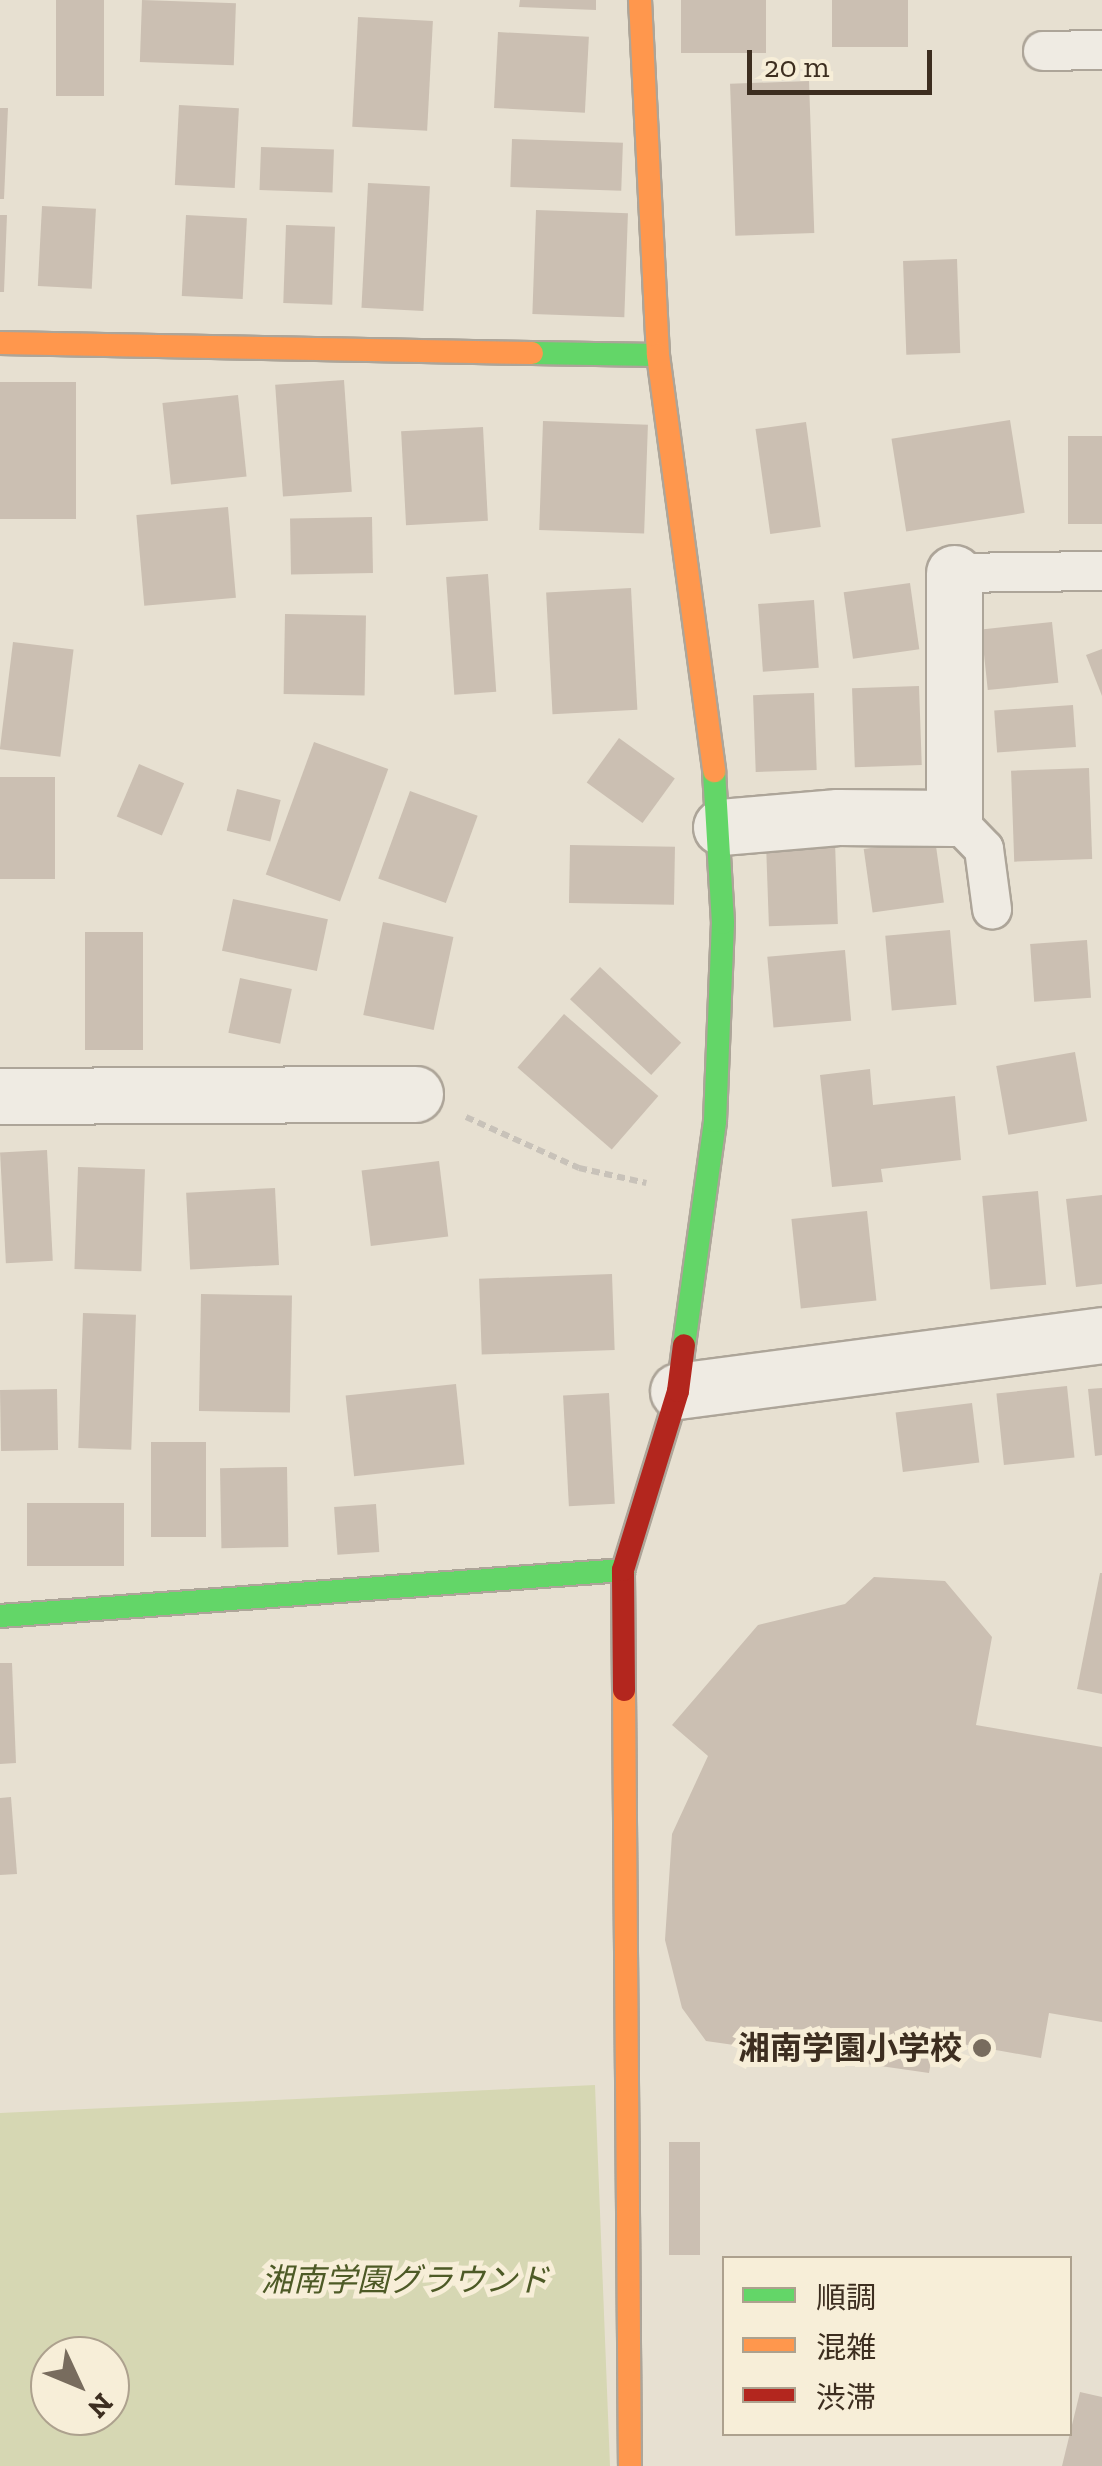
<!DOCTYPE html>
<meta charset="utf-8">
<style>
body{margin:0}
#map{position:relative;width:1102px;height:2466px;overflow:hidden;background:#e7e0d1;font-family:"Zilla Slab","Noto Sans JP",serif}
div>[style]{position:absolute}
.green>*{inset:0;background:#d6d7b3}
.building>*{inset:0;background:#cbbfb2;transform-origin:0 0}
.path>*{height:6px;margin-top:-3px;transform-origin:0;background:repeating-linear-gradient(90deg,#c8c2b9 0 8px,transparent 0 13px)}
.roads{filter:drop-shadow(2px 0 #ada599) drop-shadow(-2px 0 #ada599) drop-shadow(0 2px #ada599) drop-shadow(0 -2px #ada599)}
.lane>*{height:38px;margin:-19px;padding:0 19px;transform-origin:19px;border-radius:19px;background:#efebe3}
.street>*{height:55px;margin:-27.5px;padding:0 27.5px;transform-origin:27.5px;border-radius:27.5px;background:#efebe3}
.fast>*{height:22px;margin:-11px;padding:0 11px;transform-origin:11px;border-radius:11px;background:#63d668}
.slow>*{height:22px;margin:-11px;padding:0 11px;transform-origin:11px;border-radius:11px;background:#ff974d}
.jam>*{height:22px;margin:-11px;padding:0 11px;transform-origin:11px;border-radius:11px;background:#b3261e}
.dots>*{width:28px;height:28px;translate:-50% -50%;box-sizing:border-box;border:5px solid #f7eed8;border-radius:50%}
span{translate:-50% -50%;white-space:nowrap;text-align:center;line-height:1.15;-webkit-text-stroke:10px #f7eed8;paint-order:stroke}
.poi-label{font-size:32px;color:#3d2e20;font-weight:700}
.right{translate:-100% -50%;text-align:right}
.park-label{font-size:32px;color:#4d5a26;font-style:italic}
.legend{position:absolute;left:722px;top:2256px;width:350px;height:180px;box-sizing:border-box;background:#f7eed8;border:2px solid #ada18e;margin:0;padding:12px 18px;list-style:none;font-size:30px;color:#3d2e20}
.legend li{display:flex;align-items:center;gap:20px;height:50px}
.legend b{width:50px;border:2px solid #ada18e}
.north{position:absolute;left:30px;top:2336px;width:100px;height:100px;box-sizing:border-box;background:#f7eed8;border:2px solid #ada18e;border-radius:50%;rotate:134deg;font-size:28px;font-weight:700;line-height:40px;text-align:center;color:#3d2e20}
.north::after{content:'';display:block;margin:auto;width:35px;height:45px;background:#786c5e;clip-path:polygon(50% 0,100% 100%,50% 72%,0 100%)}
.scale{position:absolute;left:747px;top:50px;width:185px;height:45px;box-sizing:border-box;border:5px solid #3d2e20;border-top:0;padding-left:12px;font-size:30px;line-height:35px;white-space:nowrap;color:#3d2e20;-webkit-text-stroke:8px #f7eed8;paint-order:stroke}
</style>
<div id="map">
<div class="green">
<div style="clip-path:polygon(evenodd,595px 2085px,610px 2466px,0 2466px,0 2113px,595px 2085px,50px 2356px,110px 2356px,110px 2416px,50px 2416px,50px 2356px)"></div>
</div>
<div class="building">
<div style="left:56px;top:0;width:48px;height:96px"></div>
<div style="left:142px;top:0;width:94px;height:62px;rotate:2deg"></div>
<div style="clip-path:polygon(520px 0,596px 0,596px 10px,519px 7px)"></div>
<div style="left:681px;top:0;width:85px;height:53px"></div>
<div style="left:832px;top:0;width:76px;height:47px"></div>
<div style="left:358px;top:17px;width:75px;height:110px;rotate:3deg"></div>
<div style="left:498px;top:32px;width:91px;height:76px;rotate:3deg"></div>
<div style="left:809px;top:81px;width:152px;height:79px;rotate:88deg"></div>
<div style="left:179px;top:105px;width:60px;height:80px;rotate:3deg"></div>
<div style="clip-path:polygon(0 108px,8px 108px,4px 199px,0 199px)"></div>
<div style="left:512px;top:139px;width:111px;height:48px;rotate:2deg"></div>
<div style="left:261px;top:147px;width:73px;height:43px;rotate:2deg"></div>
<div style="left:368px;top:183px;width:62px;height:125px;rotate:3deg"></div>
<div style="left:42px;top:206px;width:54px;height:80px;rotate:3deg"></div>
<div style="left:536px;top:210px;width:92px;height:104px;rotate:2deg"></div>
<div style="clip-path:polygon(0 215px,7px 215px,4px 292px,0 292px)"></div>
<div style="left:186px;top:215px;width:61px;height:81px;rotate:3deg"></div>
<div style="left:286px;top:225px;width:49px;height:78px;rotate:2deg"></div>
<div style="left:957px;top:259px;width:94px;height:54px;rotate:88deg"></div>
<div style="left:344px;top:380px;width:112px;height:69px;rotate:86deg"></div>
<div style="left:76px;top:382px;width:137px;height:76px;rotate:90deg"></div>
<div style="left:238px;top:395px;width:82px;height:76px;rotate:84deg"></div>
<div style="left:1010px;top:420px;width:94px;height:120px;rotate:81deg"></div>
<div style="left:543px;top:421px;width:105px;height:109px;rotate:2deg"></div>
<div style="left:806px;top:422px;width:106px;height:51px;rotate:82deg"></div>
<div style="left:483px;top:427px;width:94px;height:82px;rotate:87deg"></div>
<div style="left:1102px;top:436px;width:88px;height:34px;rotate:90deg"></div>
<div style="left:228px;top:507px;width:91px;height:92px;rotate:85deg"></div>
<div style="left:372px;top:517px;width:56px;height:82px;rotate:89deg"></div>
<div style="left:488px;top:574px;width:118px;height:42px;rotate:86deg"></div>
<div style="left:910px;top:583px;width:67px;height:67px;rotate:82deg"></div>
<div style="left:631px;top:588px;width:122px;height:85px;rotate:87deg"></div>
<div style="left:814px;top:600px;width:68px;height:56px;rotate:86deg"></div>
<div style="left:285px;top:614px;width:81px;height:80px;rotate:1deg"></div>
<div style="left:1052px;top:622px;width:61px;height:71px;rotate:84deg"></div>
<div style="left:13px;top:642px;width:61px;height:108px;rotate:7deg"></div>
<div style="clip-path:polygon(1102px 649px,1102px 696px,1086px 655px)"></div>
<div style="left:919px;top:686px;width:79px;height:67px;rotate:88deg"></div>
<div style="left:814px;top:693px;width:77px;height:61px;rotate:88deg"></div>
<div style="left:1073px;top:705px;width:42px;height:79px;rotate:86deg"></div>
<div style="left:619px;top:738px;width:69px;height:55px;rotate:36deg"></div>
<div style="left:314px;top:742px;width:79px;height:141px;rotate:20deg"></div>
<div style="left:139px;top:764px;width:49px;height:57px;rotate:23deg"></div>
<div style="left:1089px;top:768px;width:91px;height:78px;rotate:88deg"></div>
<div style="left:0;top:777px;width:55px;height:102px"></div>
<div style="left:237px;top:789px;width:45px;height:43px;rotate:14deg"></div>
<div style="left:410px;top:791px;width:72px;height:93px;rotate:20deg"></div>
<div style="left:935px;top:839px;width:64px;height:72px;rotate:82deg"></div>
<div style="left:835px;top:842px;width:82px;height:69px;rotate:88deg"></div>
<div style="left:570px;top:845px;width:105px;height:58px;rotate:1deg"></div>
<div style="left:233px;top:899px;width:97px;height:53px;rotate:12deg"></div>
<div style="left:383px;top:922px;width:72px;height:95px;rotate:12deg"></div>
<div style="left:950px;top:930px;width:75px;height:65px;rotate:85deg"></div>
<div style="left:85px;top:932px;width:58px;height:118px"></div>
<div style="left:1087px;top:940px;width:58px;height:57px;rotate:86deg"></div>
<div style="left:845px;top:950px;width:71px;height:78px;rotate:85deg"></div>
<div style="left:600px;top:967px;width:111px;height:44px;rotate:43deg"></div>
<div style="left:240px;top:978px;width:53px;height:56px;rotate:12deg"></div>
<div style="left:564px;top:1014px;width:125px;height:71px;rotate:41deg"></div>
<div style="left:1075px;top:1052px;width:70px;height:80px;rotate:80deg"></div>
<div style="clip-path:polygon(870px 1069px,873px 1105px,955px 1096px,961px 1160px,881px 1169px,883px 1182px,832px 1187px,820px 1075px)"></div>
<div style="left:47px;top:1150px;width:111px;height:47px;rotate:87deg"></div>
<div style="left:439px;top:1161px;width:76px;height:78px;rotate:83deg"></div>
<div style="left:78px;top:1167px;width:67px;height:102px;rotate:2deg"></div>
<div style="left:275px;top:1188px;width:77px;height:89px;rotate:87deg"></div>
<div style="left:1038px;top:1191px;width:94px;height:56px;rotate:85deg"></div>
<div style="clip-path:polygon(1102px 1195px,1102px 1284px,1076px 1287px,1066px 1199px)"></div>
<div style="left:867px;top:1211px;width:90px;height:76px;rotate:84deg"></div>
<div style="left:612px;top:1274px;width:76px;height:133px;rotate:88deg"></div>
<div style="left:201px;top:1294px;width:91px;height:117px;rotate:1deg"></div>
<div style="left:83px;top:1313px;width:53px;height:135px;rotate:2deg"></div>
<div style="left:456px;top:1384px;width:81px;height:111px;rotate:84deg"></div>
<div style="left:1067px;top:1386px;width:72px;height:71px;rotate:84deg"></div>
<div style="clip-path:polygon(1102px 1388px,1102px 1455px,1095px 1456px,1088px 1389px)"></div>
<div style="left:57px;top:1389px;width:61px;height:57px;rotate:89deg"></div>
<div style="left:609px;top:1393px;width:111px;height:46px;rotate:87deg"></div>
<div style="left:972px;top:1403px;width:60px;height:77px;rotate:83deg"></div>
<div style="left:151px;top:1442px;width:55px;height:95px"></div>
<div style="left:287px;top:1467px;width:80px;height:67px;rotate:89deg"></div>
<div style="left:27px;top:1503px;width:97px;height:63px"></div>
<div style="left:376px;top:1504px;width:48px;height:42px;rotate:86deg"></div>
<div style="clip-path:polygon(1100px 1573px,1102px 1573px,1102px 1694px,1077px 1689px)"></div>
<div style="clip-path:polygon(874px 1577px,945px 1581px,992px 1637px,976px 1725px,1102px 1747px,1102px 2022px,1049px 2013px,1041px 2058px,935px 2039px,929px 2073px,706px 2041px,682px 2008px,665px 1940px,672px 1834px,708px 1756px,672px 1725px,758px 1625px,845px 1604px)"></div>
<div style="clip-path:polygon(0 1663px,12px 1663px,16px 1763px,0 1764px)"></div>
<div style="clip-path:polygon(11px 1797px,17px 1874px,0 1875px,0 1798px)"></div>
<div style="left:669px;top:2142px;width:31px;height:113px"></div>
<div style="clip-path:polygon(1080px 2392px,1102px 2397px,1102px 2466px,1062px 2466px)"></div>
</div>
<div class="path">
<div style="left:466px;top:1117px;width:124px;rotate:24.3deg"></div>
<div style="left:579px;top:1168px;width:69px;rotate:12.6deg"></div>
</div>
<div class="roads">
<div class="lane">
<div style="left:1043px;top:51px;width:59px;rotate:-1deg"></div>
<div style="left:954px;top:573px;width:148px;rotate:-0.8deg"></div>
<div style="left:954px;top:818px;width:43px;rotate:45.9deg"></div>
<div style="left:984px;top:849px;width:61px;rotate:82.4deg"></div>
</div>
<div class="street">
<div style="left:721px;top:827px;width:117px;rotate:-4.9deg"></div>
<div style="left:838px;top:817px;width:116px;rotate:0.5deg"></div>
<div style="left:954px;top:818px;width:245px;rotate:-90deg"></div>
<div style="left:0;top:1096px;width:415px;rotate:-0.3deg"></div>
<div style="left:678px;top:1391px;width:428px;rotate:-7.5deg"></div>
</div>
<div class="fast">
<div style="left:532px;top:353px;width:126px;rotate:0.9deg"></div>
<div style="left:684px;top:1345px;width:226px;rotate:-82.1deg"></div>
<div style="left:715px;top:1121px;width:198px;rotate:-87.7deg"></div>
<div style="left:723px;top:923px;width:152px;rotate:-93.4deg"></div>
<div style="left:0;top:1616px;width:625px;rotate:-4.22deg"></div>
</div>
<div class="slow">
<div style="left:640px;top:0;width:355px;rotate:87.1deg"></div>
<div style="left:658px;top:355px;width:420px;rotate:82.3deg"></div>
<div style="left:0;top:343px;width:532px;rotate:1.08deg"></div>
<div style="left:624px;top:1690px;width:776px;rotate:89.56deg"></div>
</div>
<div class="jam">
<div style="left:624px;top:1690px;width:120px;rotate:-90.5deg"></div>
<div style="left:623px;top:1570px;width:187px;rotate:-72.9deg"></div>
<div style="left:678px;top:1391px;width:46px;rotate:-82.6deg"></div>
</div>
</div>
<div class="dots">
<div style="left:982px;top:2048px;background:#786c5e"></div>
</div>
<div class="poi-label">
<span class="right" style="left:962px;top:2048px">湘南学園小学校</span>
</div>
<div class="park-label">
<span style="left:405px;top:2280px">湘南学園グラウンド</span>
</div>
<ul class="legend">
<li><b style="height:12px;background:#63d668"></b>順調</li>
<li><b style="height:12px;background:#ff974d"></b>混雑</li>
<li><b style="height:12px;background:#b3261e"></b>渋滞</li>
</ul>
<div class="north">N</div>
<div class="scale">20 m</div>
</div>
